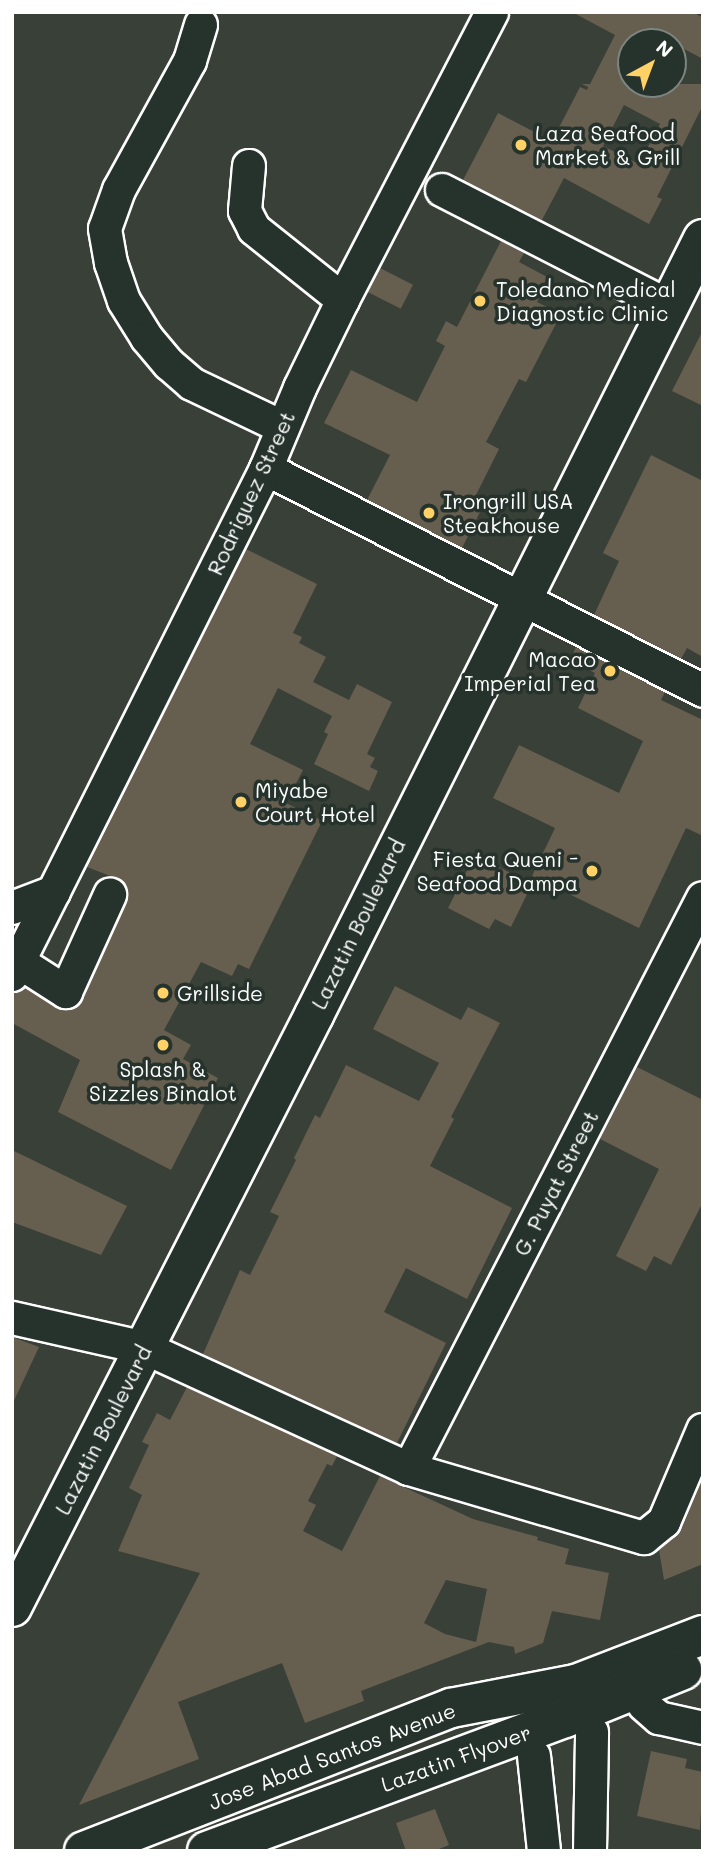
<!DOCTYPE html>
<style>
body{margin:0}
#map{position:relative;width:715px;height:1863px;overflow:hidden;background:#394037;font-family:Mali,sans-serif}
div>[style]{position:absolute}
.building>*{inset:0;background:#665e4f;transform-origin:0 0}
.roads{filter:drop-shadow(2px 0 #fff) drop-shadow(-2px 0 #fff) drop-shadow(0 2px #fff) drop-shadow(0 -2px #fff)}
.minor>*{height:32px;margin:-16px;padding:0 16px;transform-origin:16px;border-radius:16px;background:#26332d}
.major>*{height:38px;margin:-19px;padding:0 19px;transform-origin:19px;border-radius:19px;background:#26332d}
.highway>*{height:38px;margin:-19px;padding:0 19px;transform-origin:19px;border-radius:19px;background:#26332d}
.dots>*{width:19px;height:19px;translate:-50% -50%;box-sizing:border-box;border:4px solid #26332d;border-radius:50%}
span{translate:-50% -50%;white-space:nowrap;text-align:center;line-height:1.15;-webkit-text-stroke:7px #26332d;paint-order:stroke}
.poi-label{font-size:21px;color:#fff}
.left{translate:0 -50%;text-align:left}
.right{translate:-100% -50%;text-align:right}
.street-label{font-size:21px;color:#fff}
.frame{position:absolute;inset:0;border:14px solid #fff;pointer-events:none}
.north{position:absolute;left:617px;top:28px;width:70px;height:70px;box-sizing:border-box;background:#26332d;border:2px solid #7d8581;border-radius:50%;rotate:41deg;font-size:19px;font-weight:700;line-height:28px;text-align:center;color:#fff}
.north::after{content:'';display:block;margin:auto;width:24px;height:32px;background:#ffd166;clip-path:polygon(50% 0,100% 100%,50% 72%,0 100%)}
</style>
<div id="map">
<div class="building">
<div style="clip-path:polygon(evenodd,572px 12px,693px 12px,703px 18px,703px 59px,648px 30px,642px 42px,631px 42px,631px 84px,703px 84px,703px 105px,657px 197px,662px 199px,649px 224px,564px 178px,542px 220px,463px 180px,498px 113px,552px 141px,580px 87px,587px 90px,588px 87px,582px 84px,590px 84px,615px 35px,572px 12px,624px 105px,660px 124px,639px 164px,603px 146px,624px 105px)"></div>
<div style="clip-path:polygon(501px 241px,524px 253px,519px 262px,549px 278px,537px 302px,561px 314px,526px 382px,519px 379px,486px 442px,499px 449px,473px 501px,483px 506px,462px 548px,367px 500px,390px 455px,324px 423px,351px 370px,417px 402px,445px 346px,436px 341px,446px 321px,457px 327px)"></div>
<div style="left:380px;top:268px;width:37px;height:27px;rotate:27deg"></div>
<div style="clip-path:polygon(703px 330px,703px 406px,672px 391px)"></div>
<div style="clip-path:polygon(651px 455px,703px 481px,703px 657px,687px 648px,681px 659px,594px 615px,619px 561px,603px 553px)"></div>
<div style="clip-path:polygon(246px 549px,317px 584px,293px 633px,302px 637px,299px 643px,326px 657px,313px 682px,349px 700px,357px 684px,392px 702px,367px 754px,375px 758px,370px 767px,378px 771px,369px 791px,314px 764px,328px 734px,324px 732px,332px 716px,278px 688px,250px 744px,303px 770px,286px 803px,322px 821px,249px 969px,238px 964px,232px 976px,201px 962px,164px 1030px,191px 1045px,183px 1059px,218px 1078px,171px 1170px,58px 1112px,80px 1060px,12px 1023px,12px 993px,25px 987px,65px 1010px,75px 1008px,83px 1000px,128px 894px,127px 887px,118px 879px,87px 867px)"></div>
<div style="clip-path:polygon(576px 647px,665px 692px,661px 700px,703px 720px,703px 836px,686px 828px,639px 928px,532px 876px,555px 828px,493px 798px,519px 745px,619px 793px,643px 741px,578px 708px,595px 673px,570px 660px)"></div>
<div style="clip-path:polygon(475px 855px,532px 884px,511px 927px,495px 919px,489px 929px,448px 908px)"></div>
<div style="clip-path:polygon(395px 986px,461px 1020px,468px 1007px,500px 1023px,451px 1117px,454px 1119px,430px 1166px,512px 1208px,467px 1299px,406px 1268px,384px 1312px,446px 1343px,397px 1443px,203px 1354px,240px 1270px,250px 1275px,279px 1216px,270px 1212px,296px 1160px,294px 1158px,315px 1115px,320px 1118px,346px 1065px,419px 1101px,439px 1063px,373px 1029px)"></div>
<div style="clip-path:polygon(637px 1067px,703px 1100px,703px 1202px,671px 1265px,654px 1256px,646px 1271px,616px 1256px,659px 1169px,600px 1139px)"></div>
<div style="clip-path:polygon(12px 1150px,127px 1206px,101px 1255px,12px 1222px)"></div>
<div style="clip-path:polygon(12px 1337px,39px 1347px,12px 1405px)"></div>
<div style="clip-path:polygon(evenodd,187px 1387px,337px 1456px,332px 1466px,327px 1464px,308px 1501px,316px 1505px,303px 1531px,342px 1551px,380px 1476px,473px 1519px,538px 1537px,537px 1540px,569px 1549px,565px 1564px,609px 1573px,600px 1620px,552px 1611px,543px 1643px,515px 1654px,514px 1647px,489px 1642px,361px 1691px,364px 1701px,305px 1723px,282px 1663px,178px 1702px,199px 1759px,79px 1805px,200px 1573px,118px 1551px,142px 1495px,129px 1488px,149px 1445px,142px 1442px,157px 1413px,170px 1420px,187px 1387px,446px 1580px,487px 1589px,476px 1642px,445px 1634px,424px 1623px,446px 1580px)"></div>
<div style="clip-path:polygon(703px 1478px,703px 1564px,664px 1580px,659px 1550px,681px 1530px)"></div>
<div style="clip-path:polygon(651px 1751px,687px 1759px,685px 1768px,703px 1772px,700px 1830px,637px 1816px)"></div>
<div style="clip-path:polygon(435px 1809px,449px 1845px,434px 1851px,406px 1851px,396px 1823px)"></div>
</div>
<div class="roads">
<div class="minor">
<div style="left:201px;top:25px;width:38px;rotate:107deg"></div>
<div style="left:190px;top:61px;width:147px;rotate:118.8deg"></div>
<div style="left:119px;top:190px;width:41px;rotate:109.7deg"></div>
<div style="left:105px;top:229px;width:35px;rotate:80deg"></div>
<div style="left:111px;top:263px;width:40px;rotate:71.1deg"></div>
<div style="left:124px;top:301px;width:44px;rotate:58.1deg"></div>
<div style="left:147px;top:338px;width:34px;rotate:50deg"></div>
<div style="left:169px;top:364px;width:30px;rotate:41deg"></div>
<div style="left:192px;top:384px;width:100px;rotate:25.5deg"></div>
<div style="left:249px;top:166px;width:45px;rotate:95.1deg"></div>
<div style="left:245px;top:211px;width:20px;rotate:63deg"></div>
<div style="left:254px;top:229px;width:114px;rotate:38.6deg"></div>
<div style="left:442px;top:190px;width:255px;rotate:27.1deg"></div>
<div style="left:266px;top:469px;width:490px;rotate:26.9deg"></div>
<div style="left:12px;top:908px;width:45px;rotate:-20.9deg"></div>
<div style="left:19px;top:962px;width:56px;rotate:32.6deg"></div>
<div style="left:66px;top:992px;width:107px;rotate:-65.6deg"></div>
<div style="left:12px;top:975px;width:566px;rotate:-63.34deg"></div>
<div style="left:266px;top:469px;width:88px;rotate:-67.2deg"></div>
<div style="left:300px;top:388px;width:98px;rotate:-64deg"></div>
<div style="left:343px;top:300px;width:324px;rotate:-62.6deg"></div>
<div style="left:12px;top:1318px;width:136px;rotate:12.7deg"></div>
<div style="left:145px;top:1348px;width:290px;rotate:24.6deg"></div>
<div style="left:409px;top:1469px;width:245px;rotate:16.4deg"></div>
<div style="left:644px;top:1538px;width:26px;rotate:-39deg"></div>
<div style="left:664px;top:1522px;width:100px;rotate:-67deg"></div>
<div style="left:409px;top:1469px;width:642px;rotate:-62.76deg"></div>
<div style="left:644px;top:1705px;width:20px;rotate:41deg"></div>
<div style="left:659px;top:1718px;width:45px;rotate:12.8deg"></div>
<div style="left:534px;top:1756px;width:96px;rotate:84deg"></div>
<div style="left:590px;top:1851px;width:119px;rotate:-89deg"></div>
</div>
<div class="major">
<div style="left:12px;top:1607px;width:665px;rotate:-62.97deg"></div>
<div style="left:314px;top:1015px;width:868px;rotate:-63.38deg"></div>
</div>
<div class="highway">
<div style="left:84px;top:1851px;width:394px;rotate:-21.3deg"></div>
<div style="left:451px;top:1708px;width:127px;rotate:-10.9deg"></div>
<div style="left:576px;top:1684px;width:136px;rotate:-21.1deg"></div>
<div style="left:207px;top:1851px;width:382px;rotate:-20.4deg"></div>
<div style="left:565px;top:1718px;width:127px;rotate:-22.1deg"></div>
</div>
</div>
<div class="dots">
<div style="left:521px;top:145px;background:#ffd166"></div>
<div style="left:480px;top:301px;background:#ffd166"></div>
<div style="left:429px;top:513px;background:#ffd166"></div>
<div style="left:610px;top:671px;background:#ffd166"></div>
<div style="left:241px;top:802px;background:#ffd166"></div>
<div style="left:592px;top:871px;background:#ffd166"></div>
<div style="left:163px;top:993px;background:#ffd166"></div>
<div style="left:163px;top:1045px;background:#ffd166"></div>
</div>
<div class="poi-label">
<span class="left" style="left:535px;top:145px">Laza Seafood<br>Market &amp; Grill</span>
<span class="left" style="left:496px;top:301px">Toledano Medical<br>Diagnostic Clinic</span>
<span class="left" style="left:443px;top:513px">Irongrill USA<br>Steakhouse</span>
<span class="right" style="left:596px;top:671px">Macao<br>Imperial Tea</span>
<span class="left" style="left:255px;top:802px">Miyabe<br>Court Hotel</span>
<span class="right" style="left:578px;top:871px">Fiesta Queni -<br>Seafood Dampa</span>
<span class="left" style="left:177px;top:993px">Grillside</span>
<span style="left:163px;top:1081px">Splash &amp;<br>Sizzles Binalot</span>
</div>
<div class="street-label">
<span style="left:251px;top:493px;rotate:-65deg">Rodriguez Street</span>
<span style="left:358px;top:924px;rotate:-64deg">Lazatin Boulevard</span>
<span style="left:556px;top:1183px;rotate:-63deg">G. Puyat Street</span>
<span style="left:103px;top:1430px;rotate:-63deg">Lazatin Boulevard</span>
<span style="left:332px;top:1756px;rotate:-21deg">Jose Abad Santos Avenue</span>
<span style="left:456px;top:1758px;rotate:-20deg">Lazatin Flyover</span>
</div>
<div class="frame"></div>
<div class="north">N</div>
</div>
